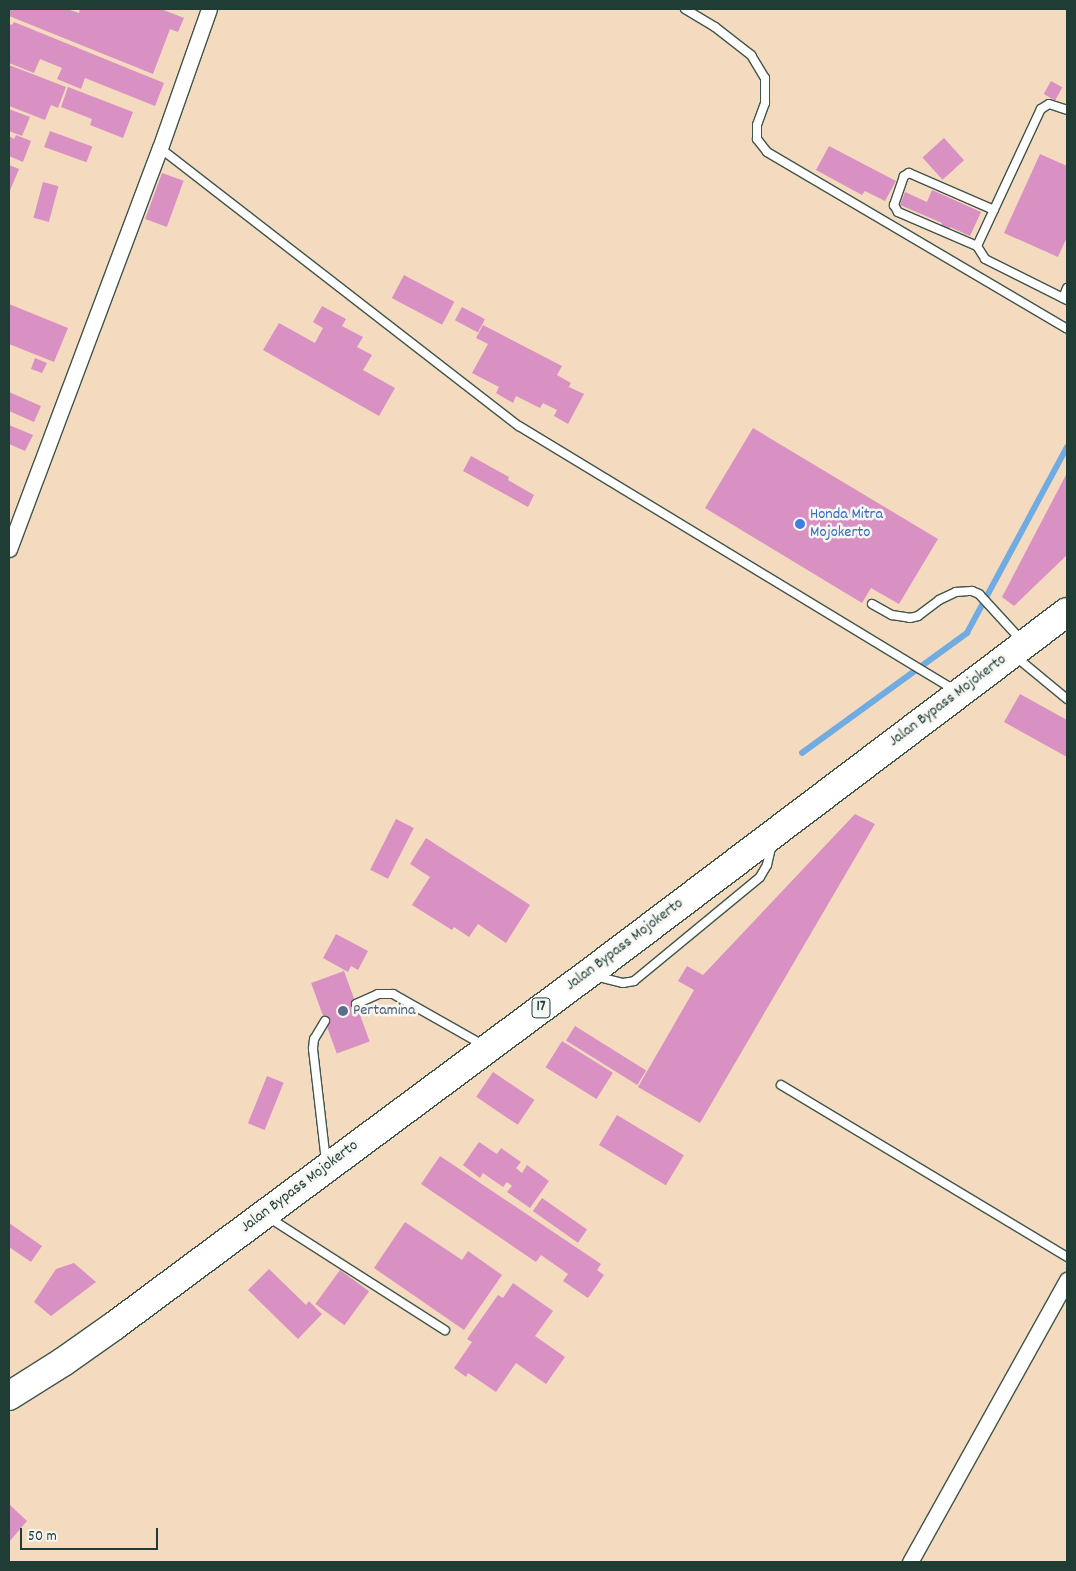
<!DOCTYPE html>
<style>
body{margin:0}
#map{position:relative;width:1076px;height:1571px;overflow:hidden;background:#f4dbbf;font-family:Dekko,sans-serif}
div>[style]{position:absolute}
.stream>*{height:5.5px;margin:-2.75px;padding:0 2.75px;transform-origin:2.75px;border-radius:2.75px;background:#70abe1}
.building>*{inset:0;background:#d991c3;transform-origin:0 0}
.roads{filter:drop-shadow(1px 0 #3f5549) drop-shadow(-1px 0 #3f5549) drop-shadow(0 1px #3f5549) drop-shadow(0 -1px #3f5549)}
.lane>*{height:8px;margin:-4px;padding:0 4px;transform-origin:4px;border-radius:4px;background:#fff}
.street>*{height:15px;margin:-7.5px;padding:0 7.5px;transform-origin:7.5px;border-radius:7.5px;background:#fff}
.highway>*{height:28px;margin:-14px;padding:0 14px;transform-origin:14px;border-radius:14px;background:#fff}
.dots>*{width:14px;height:14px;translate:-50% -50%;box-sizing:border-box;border:2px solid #f6f6f2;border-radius:50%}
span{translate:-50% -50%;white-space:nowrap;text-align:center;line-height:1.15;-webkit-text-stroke:5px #f6f6f2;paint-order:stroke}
.shield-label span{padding:1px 4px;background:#f6f6f2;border:1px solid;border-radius:4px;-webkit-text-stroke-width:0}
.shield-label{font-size:15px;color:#1f3d34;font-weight:700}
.shop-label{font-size:16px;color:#366cbe}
.left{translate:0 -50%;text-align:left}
.street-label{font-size:16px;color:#1f3d34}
.service-label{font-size:16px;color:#4e5e75}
.frame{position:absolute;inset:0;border:10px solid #1f3d34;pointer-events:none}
.scale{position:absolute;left:20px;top:1528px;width:138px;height:22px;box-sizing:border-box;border:2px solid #1f3d34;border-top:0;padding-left:6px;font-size:15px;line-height:18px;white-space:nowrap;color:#1f3d34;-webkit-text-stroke:4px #f6f6f2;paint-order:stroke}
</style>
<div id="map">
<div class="stream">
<div style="left:802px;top:753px;width:204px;rotate:-36deg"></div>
<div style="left:967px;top:633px;width:211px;rotate:-61.7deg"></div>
</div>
<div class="building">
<div style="clip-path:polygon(9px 9px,67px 9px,79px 13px,80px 9px,161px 9px,184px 18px,178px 32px,170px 29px,153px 74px,9px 16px)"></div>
<div style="clip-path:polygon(14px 22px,164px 83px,155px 106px,85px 78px,81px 89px,57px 79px,62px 68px,40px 59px,34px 73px,9px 63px,9px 24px,12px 25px)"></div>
<div style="clip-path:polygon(9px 65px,66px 87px,58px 108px,51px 105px,45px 120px,9px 106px)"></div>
<div style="left:1051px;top:81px;width:13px;height:15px;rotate:29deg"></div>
<div style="clip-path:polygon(68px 87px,133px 112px,123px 138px,90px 125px,92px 119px,61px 107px)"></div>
<div style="clip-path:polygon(9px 109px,30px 117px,22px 136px,9px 131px)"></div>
<div style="left:50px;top:131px;width:45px;height:17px;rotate:20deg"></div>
<div style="clip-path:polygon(16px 135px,31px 141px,23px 162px,9px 156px,9px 136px,14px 139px)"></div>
<div style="left:944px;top:138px;width:30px;height:29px;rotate:48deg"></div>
<div style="clip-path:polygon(829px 146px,896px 181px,885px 201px,865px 191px,862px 195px,816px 170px)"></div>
<div style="clip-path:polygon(1040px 154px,1067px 166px,1067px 237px,1058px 257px,1004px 233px)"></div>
<div style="clip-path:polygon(9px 165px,19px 169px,9px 193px)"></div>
<div style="left:162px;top:173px;width:23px;height:49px;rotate:20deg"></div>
<div style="left:43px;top:182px;width:16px;height:37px;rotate:15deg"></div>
<div style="clip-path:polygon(932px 190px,981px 212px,970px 236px,950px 227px,948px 232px,940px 229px,942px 223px,900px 205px,905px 192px,927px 202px)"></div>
<div style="left:404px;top:275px;width:57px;height:26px;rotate:28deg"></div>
<div style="clip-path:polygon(9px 304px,68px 328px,54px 362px,9px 344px)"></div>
<div style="clip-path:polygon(322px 306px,346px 319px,342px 326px,363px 337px,357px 347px,372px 355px,363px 370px,395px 388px,379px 416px,263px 350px,279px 323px,315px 343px,323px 328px,313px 322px)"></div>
<div style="left:462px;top:307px;width:26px;height:15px;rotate:28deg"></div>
<div style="clip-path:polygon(483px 325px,562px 366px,557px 375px,571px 383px,566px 392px,569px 387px,584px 394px,568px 424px,554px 416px,557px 410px,543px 403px,540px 408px,516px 396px,513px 403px,496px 393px,499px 387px,472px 373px,488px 344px,476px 338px)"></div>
<div style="clip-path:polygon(35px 358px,47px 363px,42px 373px,31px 369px)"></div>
<div style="clip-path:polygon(9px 392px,41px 406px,34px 422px,9px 411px)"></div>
<div style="clip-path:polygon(9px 425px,33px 435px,25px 451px,9px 444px)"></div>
<div style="clip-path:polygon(753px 428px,938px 539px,899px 604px,871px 588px,862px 603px,705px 508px)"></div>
<div style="clip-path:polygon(471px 456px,509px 477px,508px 480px,534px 495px,528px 507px,463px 471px)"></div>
<div style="clip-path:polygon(1067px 473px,1067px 555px,1014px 606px,1002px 597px)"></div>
<div style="clip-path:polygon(1020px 694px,1067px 720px,1067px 757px,1004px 722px)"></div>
<div style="clip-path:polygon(855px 814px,875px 824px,700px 1123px,638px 1087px,694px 990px,678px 981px,687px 966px,703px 975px)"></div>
<div style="left:396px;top:819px;width:20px;height:57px;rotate:27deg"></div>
<div style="clip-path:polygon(426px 838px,530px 905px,506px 943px,478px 924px,469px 937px,454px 927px,452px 930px,412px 905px,430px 877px,410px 864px)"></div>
<div style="clip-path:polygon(336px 934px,368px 951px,358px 970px,351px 966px,348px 972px,323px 958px)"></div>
<div style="left:344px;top:971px;width:75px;height:35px;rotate:70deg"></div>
<div style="left:575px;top:1026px;width:84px;height:17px;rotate:32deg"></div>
<div style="left:562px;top:1041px;width:60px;height:31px;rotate:32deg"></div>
<div style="left:493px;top:1072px;width:50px;height:30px;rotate:34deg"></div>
<div style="left:267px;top:1076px;width:18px;height:51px;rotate:22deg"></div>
<div style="left:617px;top:1115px;width:78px;height:35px;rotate:31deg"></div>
<div style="clip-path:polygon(479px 1142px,497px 1154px,501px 1148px,521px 1162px,516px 1168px,522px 1173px,527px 1165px,549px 1181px,530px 1208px,507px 1192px,512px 1186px,507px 1182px,503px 1187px,483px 1173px,480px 1178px,463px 1165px)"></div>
<div style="clip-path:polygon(440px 1156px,601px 1264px,597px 1270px,604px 1275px,588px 1298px,563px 1281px,568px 1274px,541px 1255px,536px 1262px,421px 1184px)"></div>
<div style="left:542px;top:1198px;width:55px;height:16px;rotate:35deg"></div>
<div style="clip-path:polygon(405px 1222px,462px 1260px,468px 1251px,502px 1275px,464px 1330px,374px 1268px)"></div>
<div style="clip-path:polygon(9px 1223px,42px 1246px,31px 1262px,9px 1247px)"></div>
<div style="clip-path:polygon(74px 1263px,96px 1282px,51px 1316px,34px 1302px,56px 1269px)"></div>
<div style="clip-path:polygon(269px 1269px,306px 1305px,309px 1301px,322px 1314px,298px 1339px,248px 1290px)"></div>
<div style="left:340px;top:1270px;width:36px;height:42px;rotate:36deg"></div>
<div style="clip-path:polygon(513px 1283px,553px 1311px,535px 1336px,565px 1357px,546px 1384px,516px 1363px,496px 1392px,468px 1373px,466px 1377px,454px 1368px,472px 1342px,467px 1339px,498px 1295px,503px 1298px)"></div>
<div style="clip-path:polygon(10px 1505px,27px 1521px,9px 1542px,9px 1506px)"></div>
</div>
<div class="roads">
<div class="lane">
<div style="left:685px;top:9px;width:35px;rotate:31deg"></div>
<div style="left:715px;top:27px;width:46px;rotate:37.9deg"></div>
<div style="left:751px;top:55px;width:27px;rotate:59deg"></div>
<div style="left:765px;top:78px;width:25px;rotate:90deg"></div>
<div style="left:765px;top:103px;width:23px;rotate:110deg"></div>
<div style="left:757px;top:125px;width:14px;rotate:90deg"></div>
<div style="left:757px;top:139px;width:16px;rotate:52deg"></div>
<div style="left:767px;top:152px;width:348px;rotate:30.5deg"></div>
<div style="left:160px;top:148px;width:454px;rotate:37.8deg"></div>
<div style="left:519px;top:426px;width:511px;rotate:31.23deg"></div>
<div style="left:994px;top:210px;width:93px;rotate:-156.5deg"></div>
<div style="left:909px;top:173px;width:6px;rotate:149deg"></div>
<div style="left:904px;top:176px;width:31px;rotate:109deg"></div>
<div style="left:894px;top:205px;width:8px;rotate:60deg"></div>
<div style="left:898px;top:212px;width:86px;rotate:23.3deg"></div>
<div style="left:977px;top:246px;width:15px;rotate:58deg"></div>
<div style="left:985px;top:259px;width:92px;rotate:26.6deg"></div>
<div style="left:977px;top:246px;width:151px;rotate:-65deg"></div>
<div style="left:1041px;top:109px;width:9px;rotate:-32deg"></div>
<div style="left:1049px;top:104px;width:19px;rotate:18deg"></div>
<div style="left:1063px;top:298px;width:11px;rotate:-68deg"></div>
<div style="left:872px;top:604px;width:23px;rotate:29deg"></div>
<div style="left:892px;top:615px;width:18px;rotate:9deg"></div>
<div style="left:910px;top:618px;width:8px;rotate:-14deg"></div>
<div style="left:918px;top:616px;width:26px;rotate:-37deg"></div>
<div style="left:939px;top:600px;width:19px;rotate:-25deg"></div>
<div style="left:956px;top:592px;width:16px;rotate:-4deg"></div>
<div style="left:972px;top:591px;width:8px;rotate:23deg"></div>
<div style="left:979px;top:594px;width:64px;rotate:47.5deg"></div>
<div style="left:1016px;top:657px;width:66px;rotate:39.5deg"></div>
<div style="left:595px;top:976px;width:29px;rotate:14deg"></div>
<div style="left:623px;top:983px;width:11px;rotate:-10deg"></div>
<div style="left:634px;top:981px;width:163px;rotate:-39.5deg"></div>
<div style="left:760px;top:877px;width:14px;rotate:-60deg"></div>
<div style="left:767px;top:865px;width:22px;rotate:-77deg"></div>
<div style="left:356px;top:1004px;width:24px;rotate:-24deg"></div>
<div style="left:378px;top:994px;width:15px"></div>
<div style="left:393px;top:994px;width:103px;rotate:29.5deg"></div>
<div style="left:325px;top:1021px;width:21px;rotate:121deg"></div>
<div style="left:314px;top:1039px;width:10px;rotate:96deg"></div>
<div style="left:313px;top:1049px;width:114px;rotate:83.4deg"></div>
<div style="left:781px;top:1085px;width:334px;rotate:31deg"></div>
<div style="left:268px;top:1217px;width:210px;rotate:32.6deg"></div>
</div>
<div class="street">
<div style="left:9px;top:549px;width:428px;rotate:-69.4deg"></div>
<div style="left:160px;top:148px;width:147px;rotate:-70.6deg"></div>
<div style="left:910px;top:1562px;width:323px;rotate:-60.9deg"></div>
</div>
<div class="highway">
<div style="left:9px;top:1396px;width:64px;rotate:-32.2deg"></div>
<div style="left:63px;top:1362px;width:62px;rotate:-35.2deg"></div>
<div style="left:114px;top:1326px;width:590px;rotate:-36.6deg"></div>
<div style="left:588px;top:974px;width:600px;rotate:-37.08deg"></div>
</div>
</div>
<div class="dots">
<div style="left:800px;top:524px;background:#3f7fe0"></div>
<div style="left:343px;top:1011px;background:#5c6f8a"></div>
</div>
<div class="shield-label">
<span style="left:541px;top:1008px">17</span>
</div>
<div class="shop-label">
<span class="left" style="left:810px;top:524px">Honda Mitra<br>Mojokerto</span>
</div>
<div class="street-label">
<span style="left:948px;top:701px;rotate:-37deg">Jalan Bypass Mojokerto</span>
<span style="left:625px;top:945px;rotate:-37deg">Jalan Bypass Mojokerto</span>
<span style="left:300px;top:1187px;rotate:-37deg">Jalan Bypass Mojokerto</span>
</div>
<div class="service-label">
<span class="left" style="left:353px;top:1011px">Pertamina</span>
</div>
<div class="frame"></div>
<div class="scale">50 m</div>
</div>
